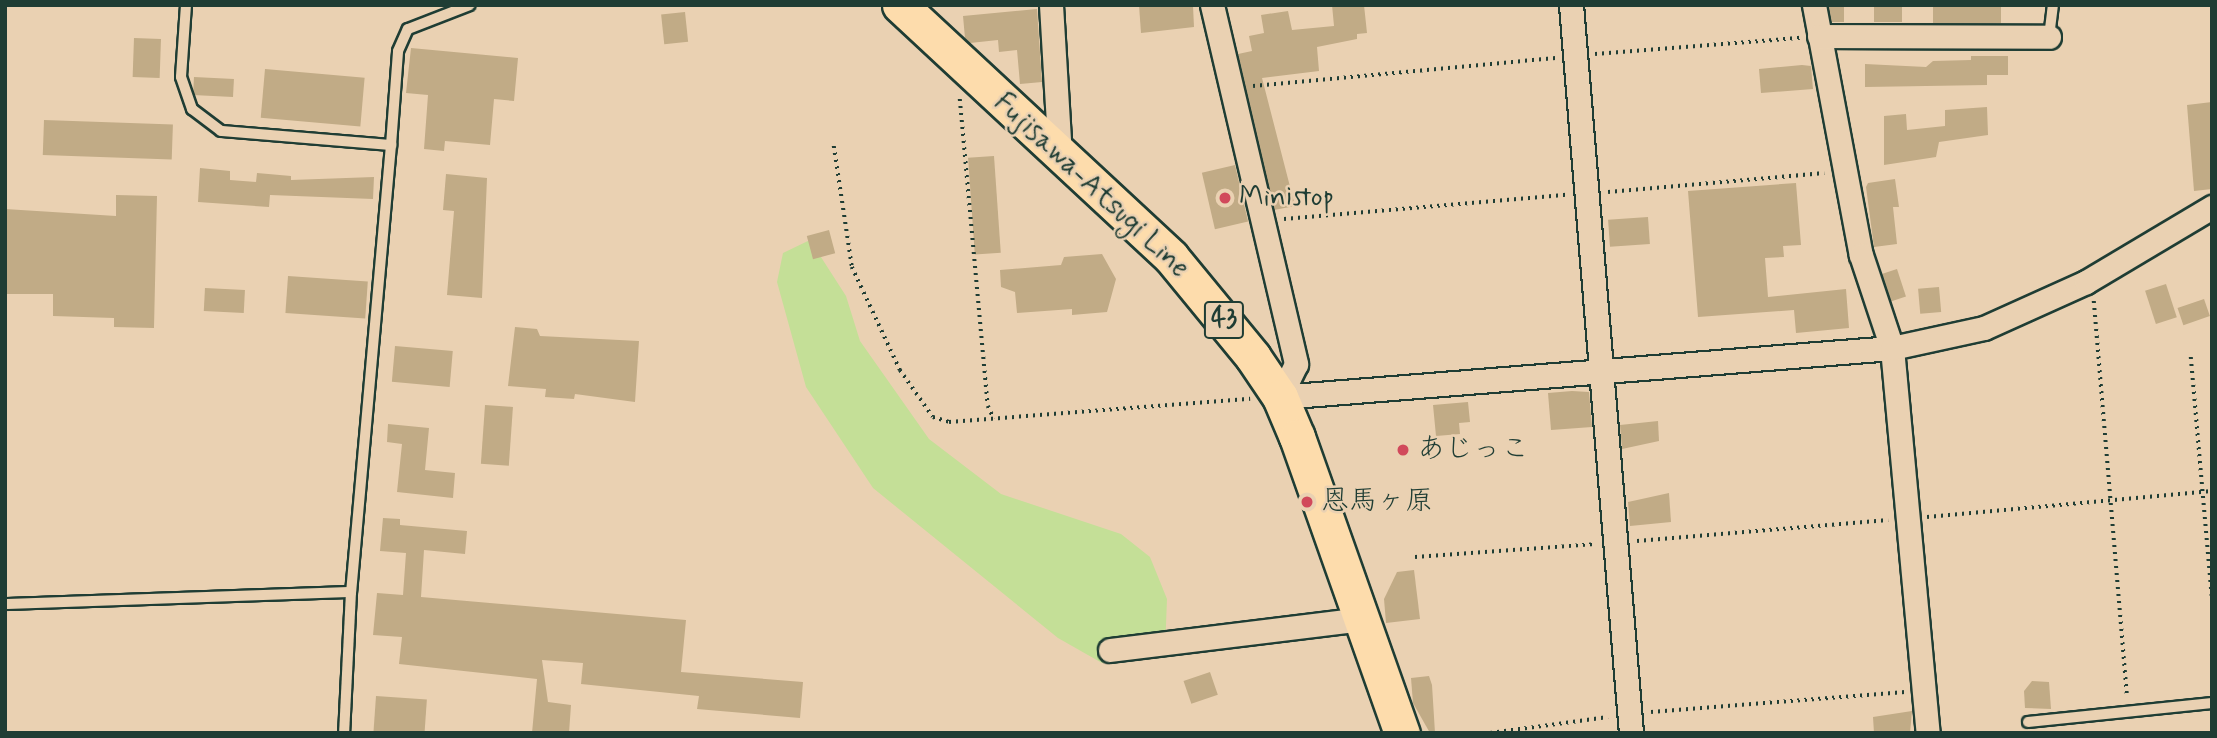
<!DOCTYPE html>
<meta charset="utf-8">
<style>
body{margin:0}
#map{position:relative;width:2217px;height:738px;overflow:hidden;background:#ead1b2;font-family:Mynerve,"Klee One",sans-serif}
div>[style]{position:absolute}
.green>*{inset:0;background:#c4df97}
.building>*{inset:0;background:#c1ab86;transform-origin:0 0}
.path>*{height:3.5px;margin-top:-1.75px;transform-origin:0;background:repeating-linear-gradient(90deg,#1f3d34 0 2px,transparent 0 7px)}
.roads{filter:drop-shadow(2px 0 #1f3d34) drop-shadow(-2px 0 #1f3d34) drop-shadow(0 2px #1f3d34) drop-shadow(0 -2px #1f3d34)}
.service>*{height:10px;margin:-5px;padding:0 5px;transform-origin:5px;border-radius:5px;background:#ead1b2}
.minor>*{height:23px;margin:-11.5px;padding:0 11.5px;transform-origin:11.5px;border-radius:11.5px;background:#ead1b2}
.primary>*{height:35px;margin:-17.5px;padding:0 17.5px;transform-origin:17.5px;border-radius:17.5px;background:#fddcac}
.dots>*{width:19px;height:19px;translate:-50% -50%;box-sizing:border-box;border:4px solid #ead1b2;border-radius:50%}
span{translate:-50% -50%;white-space:nowrap;text-align:center;line-height:1.15;-webkit-text-stroke:5px #ead1b2;paint-order:stroke}
.shield-label span{padding:2px 5px;background:#ead1b2;border:2px solid;border-radius:5px;-webkit-text-stroke-width:0}
.shield-label{font-size:26px;color:#1f3d34;font-weight:700}
.street-label{font-size:28px;color:#1f3d34}
.poi-label{font-size:28px;color:#1f3d34}
.left{translate:0 -50%;text-align:left}
.frame{position:absolute;inset:0;border:7px solid #1f3d34;pointer-events:none}
</style>
<div id="map">
<div class="green">
<div style="clip-path:polygon(810px 240px,846px 296px,860px 341px,929px 439px,1001px 494px,1121px 534px,1150px 557px,1167px 599px,1165px 650px,1102px 663px,1058px 638px,873px 488px,806px 387px,777px 282px,783px 253px)"></div>
</div>
<div class="building">
<div style="clip-path:polygon(1139px 5px,1193px 6px,1194px 27px,1141px 33px)"></div>
<div style="clip-path:polygon(1332px 5px,1364px 5px,1367px 33px,1357px 34px,1357px 39px,1317px 47px,1319px 71px,1262px 78px,1295px 206px,1274px 210px,1238px 54px,1252px 51px,1249px 36px,1264px 33px,1261px 15px,1288px 11px,1292px 30px,1334px 26px)"></div>
<div style="clip-path:polygon(1828px 5px,1844px 5px,1844px 22px,1831px 22px)"></div>
<div style="left:1874px;top:5px;width:28px;height:17px"></div>
<div style="left:1933px;top:5px;width:68px;height:18px"></div>
<div style="clip-path:polygon(1037px 9px,1042px 82px,1020px 84px,1017px 50px,999px 52px,998px 40px,970px 43px,965px 38px,963px 16px)"></div>
<div style="left:685px;top:12px;width:30px;height:24px;rotate:84deg"></div>
<div style="left:134px;top:38px;width:27px;height:39px;rotate:2deg"></div>
<div style="clip-path:polygon(411px 48px,518px 58px,514px 101px,494px 99px,490px 145px,445px 141px,444px 151px,424px 149px,428px 95px,406px 93px)"></div>
<div style="clip-path:polygon(1971px 56px,2008px 56px,2008px 75px,1987px 75px,1987px 85px,1865px 87px,1865px 64px,1926px 67px,1933px 61px,1971px 60px)"></div>
<div style="clip-path:polygon(1802px 65px,1811px 66px,1813px 89px,1761px 93px,1759px 69px)"></div>
<div style="left:265px;top:69px;width:100px;height:49px;rotate:5deg"></div>
<div style="left:194px;top:77px;width:40px;height:18px;rotate:3deg"></div>
<div style="clip-path:polygon(2212px 102px,2212px 189px,2194px 191px,2187px 105px)"></div>
<div style="clip-path:polygon(1987px 107px,1988px 135px,1939px 142px,1936px 157px,1884px 165px,1884px 116px,1906px 114px,1907px 130px,1945px 126px,1945px 110px)"></div>
<div style="left:44px;top:120px;width:129px;height:35px;rotate:2deg"></div>
<div style="left:994px;top:156px;width:97px;height:26px;rotate:86deg"></div>
<div style="left:1235px;top:165px;width:58px;height:34px;rotate:77deg"></div>
<div style="clip-path:polygon(200px 168px,230px 171px,230px 180px,256px 182px,257px 173px,291px 176px,291px 180px,374px 177px,373px 199px,270px 195px,269px 207px,198px 202px)"></div>
<div style="clip-path:polygon(446px 174px,487px 178px,482px 298px,447px 295px,454px 211px,443px 210px)"></div>
<div style="clip-path:polygon(1895px 179px,1899px 207px,1893px 207px,1897px 244px,1874px 247px,1866px 187px,1868px 183px)"></div>
<div style="clip-path:polygon(1796px 183px,1801px 245px,1783px 246px,1784px 257px,1765px 258px,1768px 297px,1846px 289px,1849px 328px,1796px 333px,1794px 310px,1698px 317px,1688px 191px)"></div>
<div style="clip-path:polygon(116px 195px,157px 196px,154px 328px,114px 327px,114px 318px,53px 316px,53px 294px,5px 294px,5px 209px,116px 216px)"></div>
<div style="left:1648px;top:217px;width:27px;height:40px;rotate:86deg"></div>
<div style="left:829px;top:230px;width:24px;height:23px;rotate:75deg"></div>
<div style="clip-path:polygon(1102px 254px,1116px 279px,1107px 312px,1072px 315px,1072px 309px,1017px 313px,1015px 292px,1001px 287px,1000px 270px,1061px 265px,1064px 257px)"></div>
<div style="left:1897px;top:269px;width:29px;height:16px;rotate:72deg"></div>
<div style="left:288px;top:276px;width:80px;height:37px;rotate:4deg"></div>
<div style="left:2166px;top:284px;width:35px;height:22px;rotate:72deg"></div>
<div style="left:1939px;top:287px;width:25px;height:21px;rotate:85deg"></div>
<div style="left:205px;top:288px;width:40px;height:23px;rotate:3deg"></div>
<div style="left:2204px;top:299px;width:18px;height:28px;rotate:71deg"></div>
<div style="clip-path:polygon(515px 327px,537px 329px,540px 336px,639px 341px,635px 402px,575px 394px,574px 399px,545px 397px,546px 389px,508px 386px)"></div>
<div style="left:395px;top:346px;width:58px;height:36px;rotate:5deg"></div>
<div style="clip-path:polygon(1572px 391px,1589px 392px,1592px 427px,1551px 430px,1548px 393px)"></div>
<div style="clip-path:polygon(1468px 402px,1470px 422px,1459px 423px,1460px 434px,1436px 436px,1433px 405px)"></div>
<div style="left:485px;top:405px;width:28px;height:59px;rotate:4deg"></div>
<div style="clip-path:polygon(1658px 421px,1659px 441px,1622px 449px,1620px 425px)"></div>
<div style="clip-path:polygon(388px 424px,429px 428px,425px 470px,455px 473px,453px 498px,397px 492px,402px 444px,387px 442px)"></div>
<div style="clip-path:polygon(1669px 493px,1671px 522px,1630px 526px,1628px 502px)"></div>
<div style="clip-path:polygon(383px 518px,400px 519px,400px 525px,467px 531px,465px 554px,424px 550px,421px 597px,686px 620px,681px 672px,803px 682px,800px 718px,697px 709px,699px 696px,581px 684px,583px 663px,542px 660px,548px 702px,571px 705px,569px 733px,532px 733px,537px 679px,399px 664px,402px 637px,373px 635px,377px 593px,403px 595px,406px 553px,380px 551px)"></div>
<div style="clip-path:polygon(1414px 570px,1420px 619px,1386px 623px,1384px 599px,1397px 572px)"></div>
<div style="left:1210px;top:672px;width:24px;height:28px;rotate:71deg"></div>
<div style="clip-path:polygon(1429px 676px,1432px 685px,1435px 733px,1430px 733px,1413px 703px,1411px 678px)"></div>
<div style="clip-path:polygon(2032px 681px,2049px 682px,2051px 709px,2025px 708px,2024px 691px)"></div>
<div style="left:376px;top:696px;width:51px;height:37px;rotate:4deg"></div>
<div style="clip-path:polygon(1912px 711px,1910px 733px,1874px 733px,1873px 717px)"></div>
</div>
<div class="path">
<div style="left:1595px;top:54px;width:206px;rotate:-4.5deg"></div>
<div style="left:1253px;top:86px;width:304px;rotate:-5.3deg"></div>
<div style="left:960px;top:99px;width:308px;rotate:84.8deg"></div>
<div style="left:988px;top:406px;width:14px;rotate:65deg"></div>
<div style="left:834px;top:146px;width:122px;rotate:81.5deg"></div>
<div style="left:852px;top:267px;width:114px;rotate:65deg"></div>
<div style="left:900px;top:370px;width:57px;rotate:54.9deg"></div>
<div style="left:933px;top:417px;width:17px;rotate:17deg"></div>
<div style="left:949px;top:422px;width:302px;rotate:-4.4deg"></div>
<div style="left:1608px;top:192px;width:217px;rotate:-5deg"></div>
<div style="left:1284px;top:219px;width:283px;rotate:-4.9deg"></div>
<div style="left:2094px;top:301px;width:398px;rotate:85.2deg"></div>
<div style="left:2191px;top:357px;width:243px;rotate:85deg"></div>
<div style="left:1927px;top:517px;width:286px;rotate:-5.2deg"></div>
<div style="left:1637px;top:541px;width:252px;rotate:-4.8deg"></div>
<div style="left:1415px;top:557px;width:180px;rotate:-4.1deg"></div>
<div style="left:1651px;top:712px;width:255px;rotate:-4.5deg"></div>
<div style="left:1490px;top:733px;width:119px;rotate:-7.7deg"></div>
</div>
<div class="roads">
<div class="service">
<div style="left:186px;top:5px;width:72px;rotate:94deg"></div>
<div style="left:181px;top:77px;width:34px;rotate:71deg"></div>
<div style="left:192px;top:109px;width:36px;rotate:37deg"></div>
<div style="left:221px;top:131px;width:171px;rotate:4.7deg"></div>
<div style="left:391px;top:145px;width:449px;rotate:95.1deg"></div>
<div style="left:2049px;top:37px;width:32px;rotate:-83deg"></div>
<div style="left:391px;top:145px;width:94px;rotate:-85.7deg"></div>
<div style="left:398px;top:51px;width:24px;rotate:-66deg"></div>
<div style="left:408px;top:29px;width:66px;rotate:-21.2deg"></div>
<div style="left:5px;top:604px;width:346px;rotate:-2deg"></div>
<div style="left:351px;top:592px;width:141px;rotate:92.8deg"></div>
<div style="left:2028px;top:722px;width:185px;rotate:-5.9deg"></div>
</div>
<div class="minor">
<div style="left:1051px;top:5px;width:153px;rotate:86.6deg"></div>
<div style="left:1212px;top:5px;width:369px;rotate:76.8deg"></div>
<div style="left:1296px;top:364px;width:37px;rotate:116deg"></div>
<div style="left:1571px;top:5px;width:730px;rotate:85.29deg"></div>
<div style="left:1814px;top:5px;width:254px;rotate:79.4deg"></div>
<div style="left:1861px;top:255px;width:98px;rotate:71.6deg"></div>
<div style="left:1892px;top:348px;width:387px;rotate:84.7deg"></div>
<div style="left:1819px;top:36px;width:230px;rotate:0.2deg"></div>
<div style="left:1280px;top:397px;width:614px;rotate:-4.58deg"></div>
<div style="left:1892px;top:348px;width:94px;rotate:-12.3deg"></div>
<div style="left:1984px;top:328px;width:112px;rotate:-24.3deg"></div>
<div style="left:2086px;top:282px;width:147px;rotate:-30.8deg"></div>
<div style="left:1110px;top:650px;width:255px;rotate:-7deg"></div>
</div>
<div class="primary">
<div style="left:900px;top:5px;width:370px;rotate:42.9deg"></div>
<div style="left:1171px;top:257px;width:129px;rotate:50.6deg"></div>
<div style="left:1253px;top:357px;width:48px;rotate:56deg"></div>
<div style="left:1280px;top:397px;width:43px;rotate:67deg"></div>
<div style="left:1297px;top:437px;width:314px;rotate:70.5deg"></div>
</div>
</div>
<div class="dots">
<div style="left:1225px;top:198px;background:#d1495b"></div>
<div style="left:1403px;top:450px;background:#d1495b"></div>
<div style="left:1307px;top:502px;background:#d1495b"></div>
</div>
<div class="shield-label">
<span style="left:1224px;top:320px">43</span>
</div>
<div class="street-label">
<span style="left:1091px;top:186px;rotate:43deg">Fujisawa-Atsugi Line</span>
</div>
<div class="poi-label">
<span class="left" style="left:1239px;top:198px">Ministop</span>
<span class="left" style="left:1417px;top:450px">あじっこ</span>
<span class="left" style="left:1321px;top:502px">恩馬ヶ原</span>
</div>
<div class="frame"></div>
</div>
